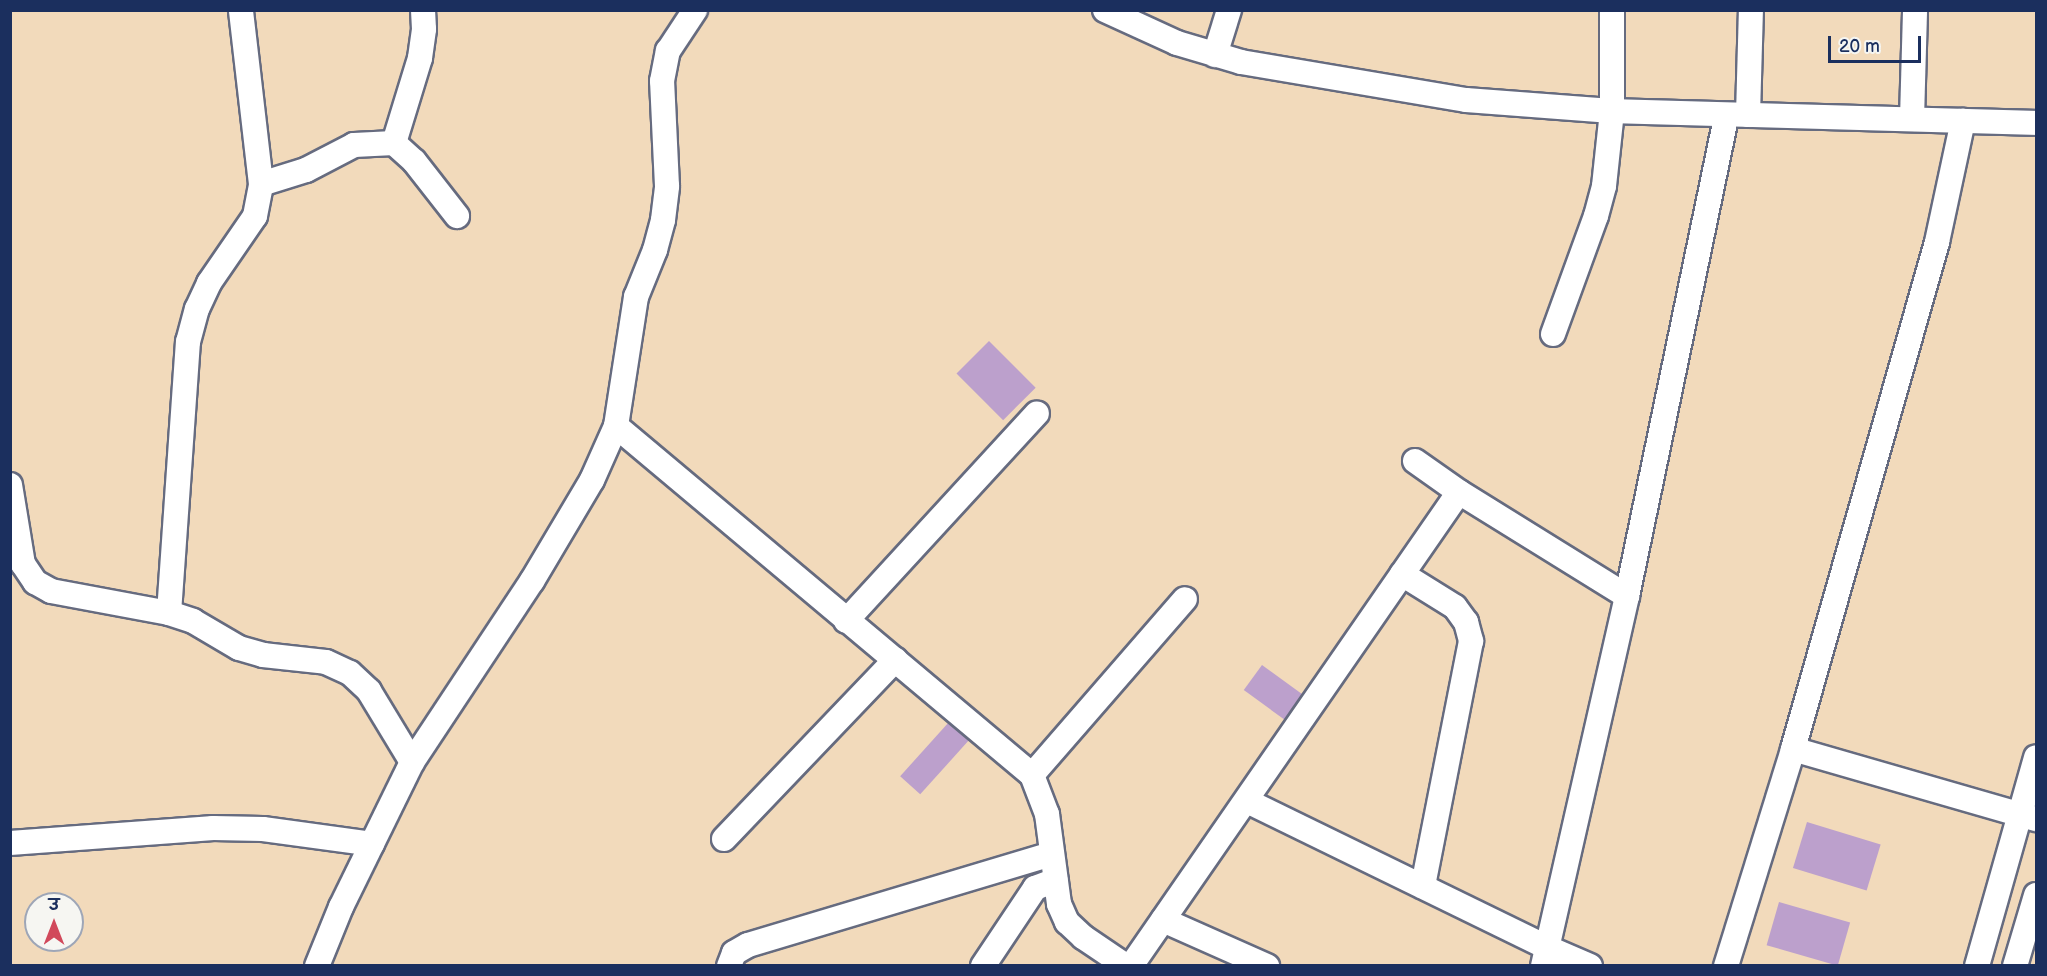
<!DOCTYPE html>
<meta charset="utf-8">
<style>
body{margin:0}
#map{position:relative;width:2047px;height:976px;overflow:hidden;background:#f2dabb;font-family:"Balsamiq Sans","Playpen Sans Deva",sans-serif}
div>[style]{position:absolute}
.building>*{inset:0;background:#bca0cc;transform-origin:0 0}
.roads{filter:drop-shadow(2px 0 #666b7f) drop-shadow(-2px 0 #666b7f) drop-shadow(0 2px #666b7f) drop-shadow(0 -2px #666b7f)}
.street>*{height:24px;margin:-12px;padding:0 12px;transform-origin:12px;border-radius:12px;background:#fff}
span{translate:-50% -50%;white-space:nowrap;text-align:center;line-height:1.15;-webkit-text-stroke:4.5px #f6f6f2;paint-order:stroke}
.frame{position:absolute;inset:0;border:12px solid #1b2f5e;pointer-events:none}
.north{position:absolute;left:24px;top:892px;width:60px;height:60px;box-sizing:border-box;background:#f6f6f2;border:2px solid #9ea6b7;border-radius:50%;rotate:0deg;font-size:16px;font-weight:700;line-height:24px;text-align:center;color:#1b2f5e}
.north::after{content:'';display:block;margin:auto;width:21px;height:27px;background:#d1495b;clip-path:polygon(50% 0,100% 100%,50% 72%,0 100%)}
.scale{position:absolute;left:1828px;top:36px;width:93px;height:27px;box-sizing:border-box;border:3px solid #1b2f5e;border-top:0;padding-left:8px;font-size:18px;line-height:21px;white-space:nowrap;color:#1b2f5e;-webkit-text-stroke:4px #f6f6f2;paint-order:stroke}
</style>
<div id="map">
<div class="building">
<div style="left:989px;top:341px;width:66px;height:46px;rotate:45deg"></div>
<div style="left:1262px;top:665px;width:57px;height:31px;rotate:36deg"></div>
<div style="left:949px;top:722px;width:27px;height:73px;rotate:42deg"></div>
<div style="left:1807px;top:822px;width:77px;height:48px;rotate:17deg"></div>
<div style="left:1779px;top:902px;width:74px;height:45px;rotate:16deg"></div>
</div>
<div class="roads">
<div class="street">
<div style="left:1105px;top:10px;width:79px;rotate:24.6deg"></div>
<div style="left:1177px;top:43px;width:67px;rotate:16.5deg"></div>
<div style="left:1241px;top:62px;width:228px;rotate:9.6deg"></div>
<div style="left:1466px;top:100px;width:146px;rotate:4.3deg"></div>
<div style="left:1612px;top:111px;width:424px;rotate:1.6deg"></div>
<div style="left:1215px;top:55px;width:47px;rotate:-72.7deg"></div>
<div style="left:1748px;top:115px;width:105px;rotate:-88.4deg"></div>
<div style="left:1912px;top:119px;width:109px;rotate:-88.4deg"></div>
<div style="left:394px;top:143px;width:89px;rotate:-73deg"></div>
<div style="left:420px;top:58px;width:29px;rotate:-82deg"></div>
<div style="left:424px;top:29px;width:19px;rotate:-93deg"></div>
<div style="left:261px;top:184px;width:47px;rotate:-17.3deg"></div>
<div style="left:306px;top:170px;width:54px;rotate:-27.5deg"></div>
<div style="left:354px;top:145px;width:40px;rotate:-2.9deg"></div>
<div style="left:394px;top:143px;width:27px;rotate:42deg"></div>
<div style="left:414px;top:161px;width:70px;rotate:52deg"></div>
<div style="left:1553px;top:334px;width:126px;rotate:-70deg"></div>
<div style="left:1596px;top:216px;width:31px;rotate:-75deg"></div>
<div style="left:1604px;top:186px;width:75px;rotate:-83.9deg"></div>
<div style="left:1612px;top:111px;width:101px;rotate:-90deg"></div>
<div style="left:616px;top:426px;width:543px;rotate:39.99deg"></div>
<div style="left:1032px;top:775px;width:42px;rotate:69deg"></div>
<div style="left:1047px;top:814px;width:91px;rotate:82.4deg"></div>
<div style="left:1059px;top:904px;width:20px;rotate:66deg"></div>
<div style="left:1067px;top:922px;width:22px;rotate:43deg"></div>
<div style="left:1083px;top:937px;width:52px;rotate:34deg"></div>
<div style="left:1415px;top:461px;width:54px;rotate:35.2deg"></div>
<div style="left:1459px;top:492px;width:198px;rotate:31.8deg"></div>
<div style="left:10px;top:485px;width:80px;rotate:80.7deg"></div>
<div style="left:23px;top:564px;width:22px;rotate:56deg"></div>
<div style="left:35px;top:582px;width:18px;rotate:29deg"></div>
<div style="left:51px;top:591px;width:120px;rotate:10.6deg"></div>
<div style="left:169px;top:613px;width:25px;rotate:18deg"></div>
<div style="left:193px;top:621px;width:53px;rotate:30.4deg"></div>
<div style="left:239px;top:648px;width:25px;rotate:16deg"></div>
<div style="left:263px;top:655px;width:63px;rotate:6.3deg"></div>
<div style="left:326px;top:662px;width:26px;rotate:25deg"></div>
<div style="left:350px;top:673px;width:26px;rotate:43deg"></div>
<div style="left:369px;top:691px;width:83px;rotate:58.8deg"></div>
<div style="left:1402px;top:574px;width:62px;rotate:31.9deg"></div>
<div style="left:1455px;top:607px;width:19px;rotate:54deg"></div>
<div style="left:1466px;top:622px;width:20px;rotate:75deg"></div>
<div style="left:1471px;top:641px;width:250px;rotate:101.1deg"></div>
<div style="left:169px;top:613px;width:272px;rotate:-86deg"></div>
<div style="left:188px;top:342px;width:34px;rotate:-75deg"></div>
<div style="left:197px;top:309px;width:29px;rotate:-65deg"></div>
<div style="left:209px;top:283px;width:81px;rotate:-55.5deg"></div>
<div style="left:255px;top:216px;width:33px;rotate:-79deg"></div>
<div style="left:261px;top:184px;width:175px;rotate:-96.6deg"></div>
<div style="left:846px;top:621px;width:282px;rotate:-47.4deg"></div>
<div style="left:1793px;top:749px;width:253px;rotate:16.1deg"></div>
<div style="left:1032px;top:775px;width:233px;rotate:-49deg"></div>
<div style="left:1247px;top:801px;width:333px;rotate:26deg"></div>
<div style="left:1546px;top:947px;width:48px;rotate:23.4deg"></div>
<div style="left:724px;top:839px;width:248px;rotate:-46.3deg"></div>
<div style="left:10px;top:843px;width:204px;rotate:-4.2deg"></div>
<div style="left:213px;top:828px;width:50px;rotate:1.1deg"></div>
<div style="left:263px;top:829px;width:110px;rotate:7.8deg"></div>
<div style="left:1163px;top:920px;width:114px;rotate:23.9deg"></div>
<div style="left:317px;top:966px;width:64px;rotate:-67.9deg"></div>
<div style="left:341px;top:907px;width:161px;rotate:-63.9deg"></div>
<div style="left:412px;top:762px;width:217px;rotate:-56.5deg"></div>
<div style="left:532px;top:581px;width:117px;rotate:-59.3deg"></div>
<div style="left:592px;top:480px;width:59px;rotate:-66deg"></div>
<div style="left:616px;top:426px;width:131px;rotate:-81.2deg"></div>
<div style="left:636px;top:297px;width:51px;rotate:-68deg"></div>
<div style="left:655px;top:250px;width:31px;rotate:-75deg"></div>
<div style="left:663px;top:220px;width:34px;rotate:-83deg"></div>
<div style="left:667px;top:186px;width:105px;rotate:-92.7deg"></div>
<div style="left:662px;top:81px;width:31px;rotate:-79deg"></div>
<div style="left:668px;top:51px;width:49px;rotate:-56.6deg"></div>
<div style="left:729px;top:966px;width:14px;rotate:-69deg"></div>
<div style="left:734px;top:953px;width:16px;rotate:-30deg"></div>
<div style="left:748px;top:945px;width:316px;rotate:-16.7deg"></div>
<div style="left:983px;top:966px;width:94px;rotate:-56.3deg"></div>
<div style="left:1035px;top:888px;width:22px;rotate:-21deg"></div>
<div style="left:1131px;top:966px;width:576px;rotate:-55.32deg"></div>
<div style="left:1543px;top:966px;width:379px;rotate:-77.2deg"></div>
<div style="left:1627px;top:596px;width:491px;rotate:-78.3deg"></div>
<div style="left:1726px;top:966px;width:227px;rotate:-72.8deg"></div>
<div style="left:1793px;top:749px;width:527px;rotate:-74.14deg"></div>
<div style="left:1937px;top:242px;width:124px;rotate:-77.9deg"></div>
<div style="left:1977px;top:966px;width:217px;rotate:-74.2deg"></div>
<div style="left:2015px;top:966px;width:74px;rotate:-73.5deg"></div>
</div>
</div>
<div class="frame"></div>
<div class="north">उ</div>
<div class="scale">20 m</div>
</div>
